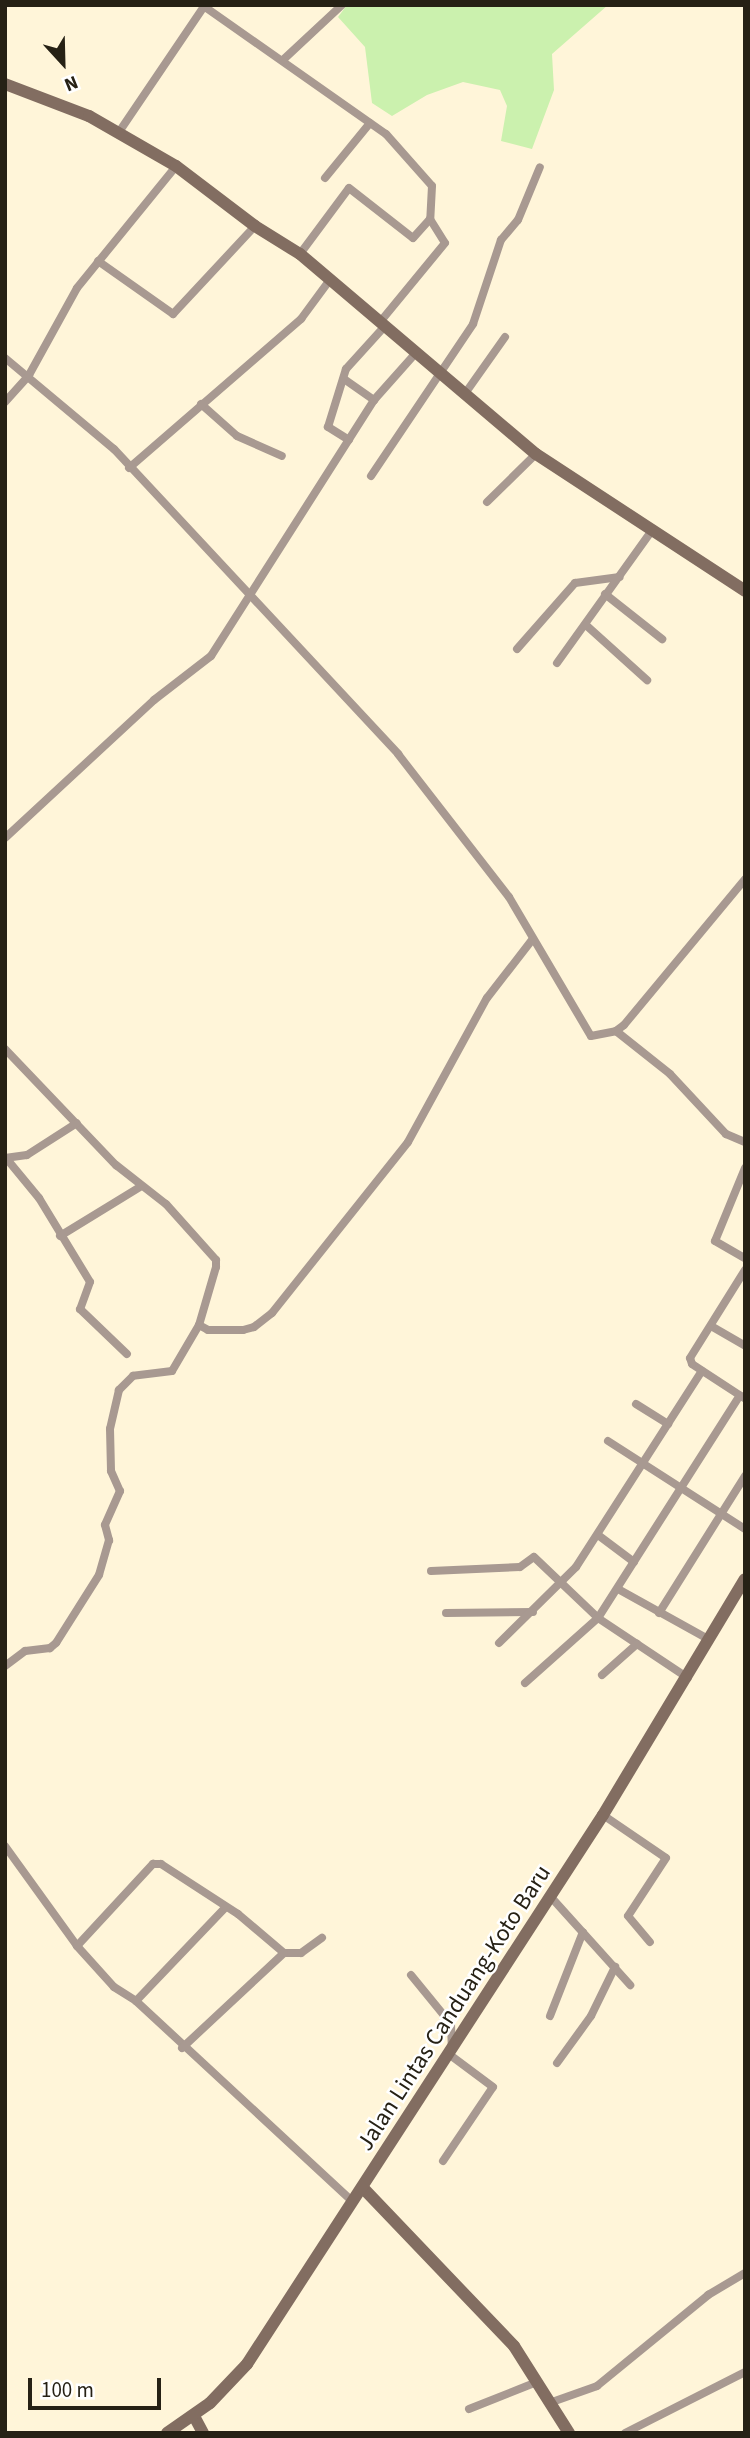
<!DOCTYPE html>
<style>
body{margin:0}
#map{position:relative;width:750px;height:2438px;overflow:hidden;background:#fff5d9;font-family:"Source Sans 3",sans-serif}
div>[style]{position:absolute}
.green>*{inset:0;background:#cbf1ae}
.street>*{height:8px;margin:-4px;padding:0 4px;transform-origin:4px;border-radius:4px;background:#a89991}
.secondary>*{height:12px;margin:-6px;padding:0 6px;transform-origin:6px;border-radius:6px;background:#826d61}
span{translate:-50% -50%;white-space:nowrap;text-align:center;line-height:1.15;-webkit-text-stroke:5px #fff;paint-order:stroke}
.street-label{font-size:24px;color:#262115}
.frame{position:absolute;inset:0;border:7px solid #262115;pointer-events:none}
.north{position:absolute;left:28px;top:28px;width:70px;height:70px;-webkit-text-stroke:5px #fff;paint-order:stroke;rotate:158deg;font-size:19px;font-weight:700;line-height:28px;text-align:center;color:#262115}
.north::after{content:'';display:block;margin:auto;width:24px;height:32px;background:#262115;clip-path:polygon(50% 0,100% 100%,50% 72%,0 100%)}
.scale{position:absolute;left:28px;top:2378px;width:133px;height:32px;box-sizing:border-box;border:4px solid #262115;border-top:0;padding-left:9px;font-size:21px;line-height:24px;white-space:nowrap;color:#262115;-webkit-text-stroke:5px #fff;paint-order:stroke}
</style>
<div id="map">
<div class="green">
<div style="clip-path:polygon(347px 5px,608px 5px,552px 54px,554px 90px,532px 149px,501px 141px,507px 106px,500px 90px,463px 82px,427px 95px,392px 116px,372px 103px,365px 47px,338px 17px)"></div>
</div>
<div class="street">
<div style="left:205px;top:7px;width:221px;rotate:35.1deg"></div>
<div style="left:386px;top:134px;width:69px;rotate:48.5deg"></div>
<div style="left:432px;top:186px;width:33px;rotate:93deg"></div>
<div style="left:430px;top:219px;width:28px;rotate:58deg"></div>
<div style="left:445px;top:243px;width:102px;rotate:129.4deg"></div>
<div style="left:284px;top:59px;width:79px;rotate:-43deg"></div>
<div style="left:119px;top:132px;width:153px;rotate:-55.9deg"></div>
<div style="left:325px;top:178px;width:71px;rotate:-50.7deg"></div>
<div style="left:300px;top:254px;width:82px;rotate:-53.4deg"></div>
<div style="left:349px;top:188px;width:81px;rotate:38deg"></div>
<div style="left:413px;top:238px;width:25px;rotate:-48deg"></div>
<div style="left:98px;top:261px;width:92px;rotate:35.2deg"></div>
<div style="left:173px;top:314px;width:120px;rotate:-47deg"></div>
<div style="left:5px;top:358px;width:142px;rotate:39.9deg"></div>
<div style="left:114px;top:449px;width:417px;rotate:47deg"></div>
<div style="left:398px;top:754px;width:181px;rotate:52.2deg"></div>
<div style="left:509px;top:897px;width:161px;rotate:59.5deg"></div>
<div style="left:591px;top:1036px;width:25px;rotate:-11deg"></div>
<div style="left:616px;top:1031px;width:10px;rotate:-37deg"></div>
<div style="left:624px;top:1025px;width:190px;rotate:-50.3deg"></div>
<div style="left:344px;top:379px;width:37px;rotate:35deg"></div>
<div style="left:464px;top:395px;width:71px;rotate:-54.7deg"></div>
<div style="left:5px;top:402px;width:36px;rotate:-48deg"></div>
<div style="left:29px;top:375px;width:99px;rotate:-61.1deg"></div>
<div style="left:77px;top:288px;width:157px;rotate:-50.9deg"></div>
<div style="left:201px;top:404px;width:48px;rotate:41.6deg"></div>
<div style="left:237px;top:436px;width:49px;rotate:24deg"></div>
<div style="left:349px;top:440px;width:25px;rotate:-148deg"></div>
<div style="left:328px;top:427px;width:61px;rotate:-72.8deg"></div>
<div style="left:346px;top:369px;width:58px;rotate:-47.8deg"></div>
<div style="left:129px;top:468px;width:228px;rotate:-40.9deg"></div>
<div style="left:301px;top:319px;width:47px;rotate:-53.6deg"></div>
<div style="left:371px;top:476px;width:183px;rotate:-56.1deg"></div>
<div style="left:473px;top:324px;width:89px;rotate:-71.6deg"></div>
<div style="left:501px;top:240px;width:26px;rotate:-50deg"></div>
<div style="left:518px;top:220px;width:57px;rotate:-67.5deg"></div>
<div style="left:487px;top:502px;width:69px;rotate:-44.4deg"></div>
<div style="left:605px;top:594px;width:73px;rotate:38.3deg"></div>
<div style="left:587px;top:626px;width:81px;rotate:42deg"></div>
<div style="left:517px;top:649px;width:88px;rotate:-48.7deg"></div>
<div style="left:575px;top:583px;width:45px;rotate:-7.6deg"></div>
<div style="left:557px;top:663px;width:165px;rotate:-54.4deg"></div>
<div style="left:5px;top:838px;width:203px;rotate:-42.8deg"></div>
<div style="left:154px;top:700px;width:72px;rotate:-37.7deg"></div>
<div style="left:211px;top:656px;width:303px;rotate:-57.5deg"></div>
<div style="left:374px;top:400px;width:62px;rotate:-48.3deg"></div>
<div style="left:616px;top:1031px;width:69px;rotate:38.5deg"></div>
<div style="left:670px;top:1074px;width:82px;rotate:47deg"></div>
<div style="left:726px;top:1134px;width:21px;rotate:23deg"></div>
<div style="left:5px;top:1049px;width:161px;rotate:46.3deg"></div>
<div style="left:116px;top:1165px;width:63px;rotate:38deg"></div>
<div style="left:166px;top:1204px;width:75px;rotate:48.2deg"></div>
<div style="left:216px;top:1260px;width:7px;rotate:90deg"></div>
<div style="left:216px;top:1267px;width:60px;rotate:106.3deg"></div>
<div style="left:199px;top:1325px;width:53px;rotate:120.4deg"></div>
<div style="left:172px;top:1371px;width:39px;rotate:173deg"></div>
<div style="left:133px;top:1376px;width:20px;rotate:135deg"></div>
<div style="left:119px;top:1390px;width:40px;rotate:103deg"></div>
<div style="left:110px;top:1429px;width:42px;rotate:88.6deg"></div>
<div style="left:111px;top:1471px;width:22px;rotate:66deg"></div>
<div style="left:120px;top:1491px;width:37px;rotate:114deg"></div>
<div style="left:105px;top:1525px;width:16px;rotate:75deg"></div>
<div style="left:109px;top:1540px;width:36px;rotate:106deg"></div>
<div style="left:99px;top:1575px;width:80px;rotate:122.3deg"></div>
<div style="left:56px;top:1643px;width:8px;rotate:140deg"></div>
<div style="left:50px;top:1648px;width:25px;rotate:173deg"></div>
<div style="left:25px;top:1651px;width:25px;rotate:143deg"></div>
<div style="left:5px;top:1158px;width:22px;rotate:-8deg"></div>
<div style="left:27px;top:1155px;width:59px;rotate:-32.6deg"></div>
<div style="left:6px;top:1158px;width:52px;rotate:50.5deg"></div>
<div style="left:39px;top:1198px;width:98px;rotate:58.7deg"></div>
<div style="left:90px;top:1282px;width:29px;rotate:110deg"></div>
<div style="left:80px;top:1309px;width:65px;rotate:43.8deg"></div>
<div style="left:745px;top:1168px;width:79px;rotate:112.3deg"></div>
<div style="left:715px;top:1241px;width:34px;rotate:30deg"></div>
<div style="left:60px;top:1236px;width:94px;rotate:-31.5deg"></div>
<div style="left:199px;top:1325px;width:10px;rotate:29deg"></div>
<div style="left:208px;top:1330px;width:35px"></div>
<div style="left:243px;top:1330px;width:11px;rotate:-15deg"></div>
<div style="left:254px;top:1327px;width:23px;rotate:-38deg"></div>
<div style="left:272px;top:1313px;width:218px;rotate:-51.5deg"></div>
<div style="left:408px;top:1142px;width:164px;rotate:-61.3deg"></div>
<div style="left:487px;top:998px;width:73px;rotate:-52.2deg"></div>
<div style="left:711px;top:1326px;width:39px;rotate:30deg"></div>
<div style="left:744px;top:1398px;width:62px;rotate:-146.8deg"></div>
<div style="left:692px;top:1364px;width:6px;rotate:-108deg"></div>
<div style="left:690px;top:1358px;width:104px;rotate:-58deg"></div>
<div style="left:636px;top:1404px;width:38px;rotate:32deg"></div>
<div style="left:608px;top:1441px;width:163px;rotate:32.7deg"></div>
<div style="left:598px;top:1535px;width:45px;rotate:36.9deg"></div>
<div style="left:431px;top:1571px;width:89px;rotate:-2.6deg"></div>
<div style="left:520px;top:1567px;width:17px;rotate:-36deg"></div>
<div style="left:534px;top:1557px;width:88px;rotate:43.6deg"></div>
<div style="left:598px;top:1618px;width:108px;rotate:33.7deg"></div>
<div style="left:618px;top:1589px;width:105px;rotate:29deg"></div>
<div style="left:446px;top:1613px;width:87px;rotate:-0.7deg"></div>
<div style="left:659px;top:1613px;width:162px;rotate:-57.9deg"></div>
<div style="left:499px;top:1643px;width:108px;rotate:-44.6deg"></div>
<div style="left:576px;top:1567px;width:233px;rotate:-57.3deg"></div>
<div style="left:602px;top:1675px;width:47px;rotate:-41.5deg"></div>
<div style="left:525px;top:1683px;width:98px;rotate:-41.7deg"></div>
<div style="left:598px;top:1618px;width:264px;rotate:-57.5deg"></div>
<div style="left:603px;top:1815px;width:76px;rotate:34.3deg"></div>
<div style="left:666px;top:1858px;width:69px;rotate:123.2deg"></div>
<div style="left:628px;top:1916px;width:34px;rotate:50deg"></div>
<div style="left:5px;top:1846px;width:123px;rotate:54.2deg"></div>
<div style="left:77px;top:1946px;width:55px;rotate:47.9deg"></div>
<div style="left:114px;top:1987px;width:26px;rotate:32deg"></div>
<div style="left:136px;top:2001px;width:294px;rotate:42.8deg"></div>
<div style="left:550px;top:1896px;width:120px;rotate:48deg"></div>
<div style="left:77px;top:1946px;width:112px;rotate:-47.2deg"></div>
<div style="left:153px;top:1864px;width:8px"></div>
<div style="left:161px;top:1864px;width:92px;rotate:33deg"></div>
<div style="left:238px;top:1914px;width:60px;rotate:40.3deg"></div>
<div style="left:284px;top:1953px;width:17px"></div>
<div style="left:301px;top:1953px;width:26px;rotate:-36deg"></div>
<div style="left:411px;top:1975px;width:63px;rotate:50.8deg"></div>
<div style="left:451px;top:2024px;width:24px;rotate:88deg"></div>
<div style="left:136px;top:2001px;width:129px;rotate:-46.3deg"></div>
<div style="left:550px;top:2016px;width:90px;rotate:-68.6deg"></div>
<div style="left:182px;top:2048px;width:139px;rotate:-43deg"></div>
<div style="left:557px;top:2063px;width:58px;rotate:-54.1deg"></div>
<div style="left:591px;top:2016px;width:55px;rotate:-63.9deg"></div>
<div style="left:443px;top:2161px;width:89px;rotate:-56deg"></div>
<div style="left:493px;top:2087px;width:54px;rotate:-143.3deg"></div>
<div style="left:552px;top:2402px;width:48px;rotate:-19.6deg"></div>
<div style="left:597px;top:2386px;width:144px;rotate:-39.3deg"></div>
<div style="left:708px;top:2295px;width:43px;rotate:-30.7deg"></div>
<div style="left:469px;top:2409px;width:73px;rotate:-21.7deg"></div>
<div style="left:625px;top:2433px;width:135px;rotate:-26.9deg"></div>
</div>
<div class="secondary">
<div style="left:5px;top:84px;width:90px;rotate:20.9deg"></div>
<div style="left:89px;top:116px;width:100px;rotate:29.9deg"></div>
<div style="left:176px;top:166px;width:99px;rotate:37.2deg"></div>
<div style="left:255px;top:226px;width:53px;rotate:31.9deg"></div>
<div style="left:300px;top:254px;width:309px;rotate:40.3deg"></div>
<div style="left:536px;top:454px;width:250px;rotate:33.2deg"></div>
<div style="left:364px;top:2189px;width:217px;rotate:46.3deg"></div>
<div style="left:514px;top:2346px;width:103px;rotate:57.7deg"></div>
<div style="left:194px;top:2416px;width:19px;rotate:62deg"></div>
<div style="left:167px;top:2433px;width:52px;rotate:-34.9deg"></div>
<div style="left:210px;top:2403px;width:54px;rotate:-46.5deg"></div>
<div style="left:247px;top:2364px;width:654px;rotate:-57.04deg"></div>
<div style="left:603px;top:1815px;width:275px;rotate:-59deg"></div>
</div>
<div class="street-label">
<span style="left:454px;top:2008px;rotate:-57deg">Jalan Lintas Canduang-Koto Baru</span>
</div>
<div class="frame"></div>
<div class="north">N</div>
<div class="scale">100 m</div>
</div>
